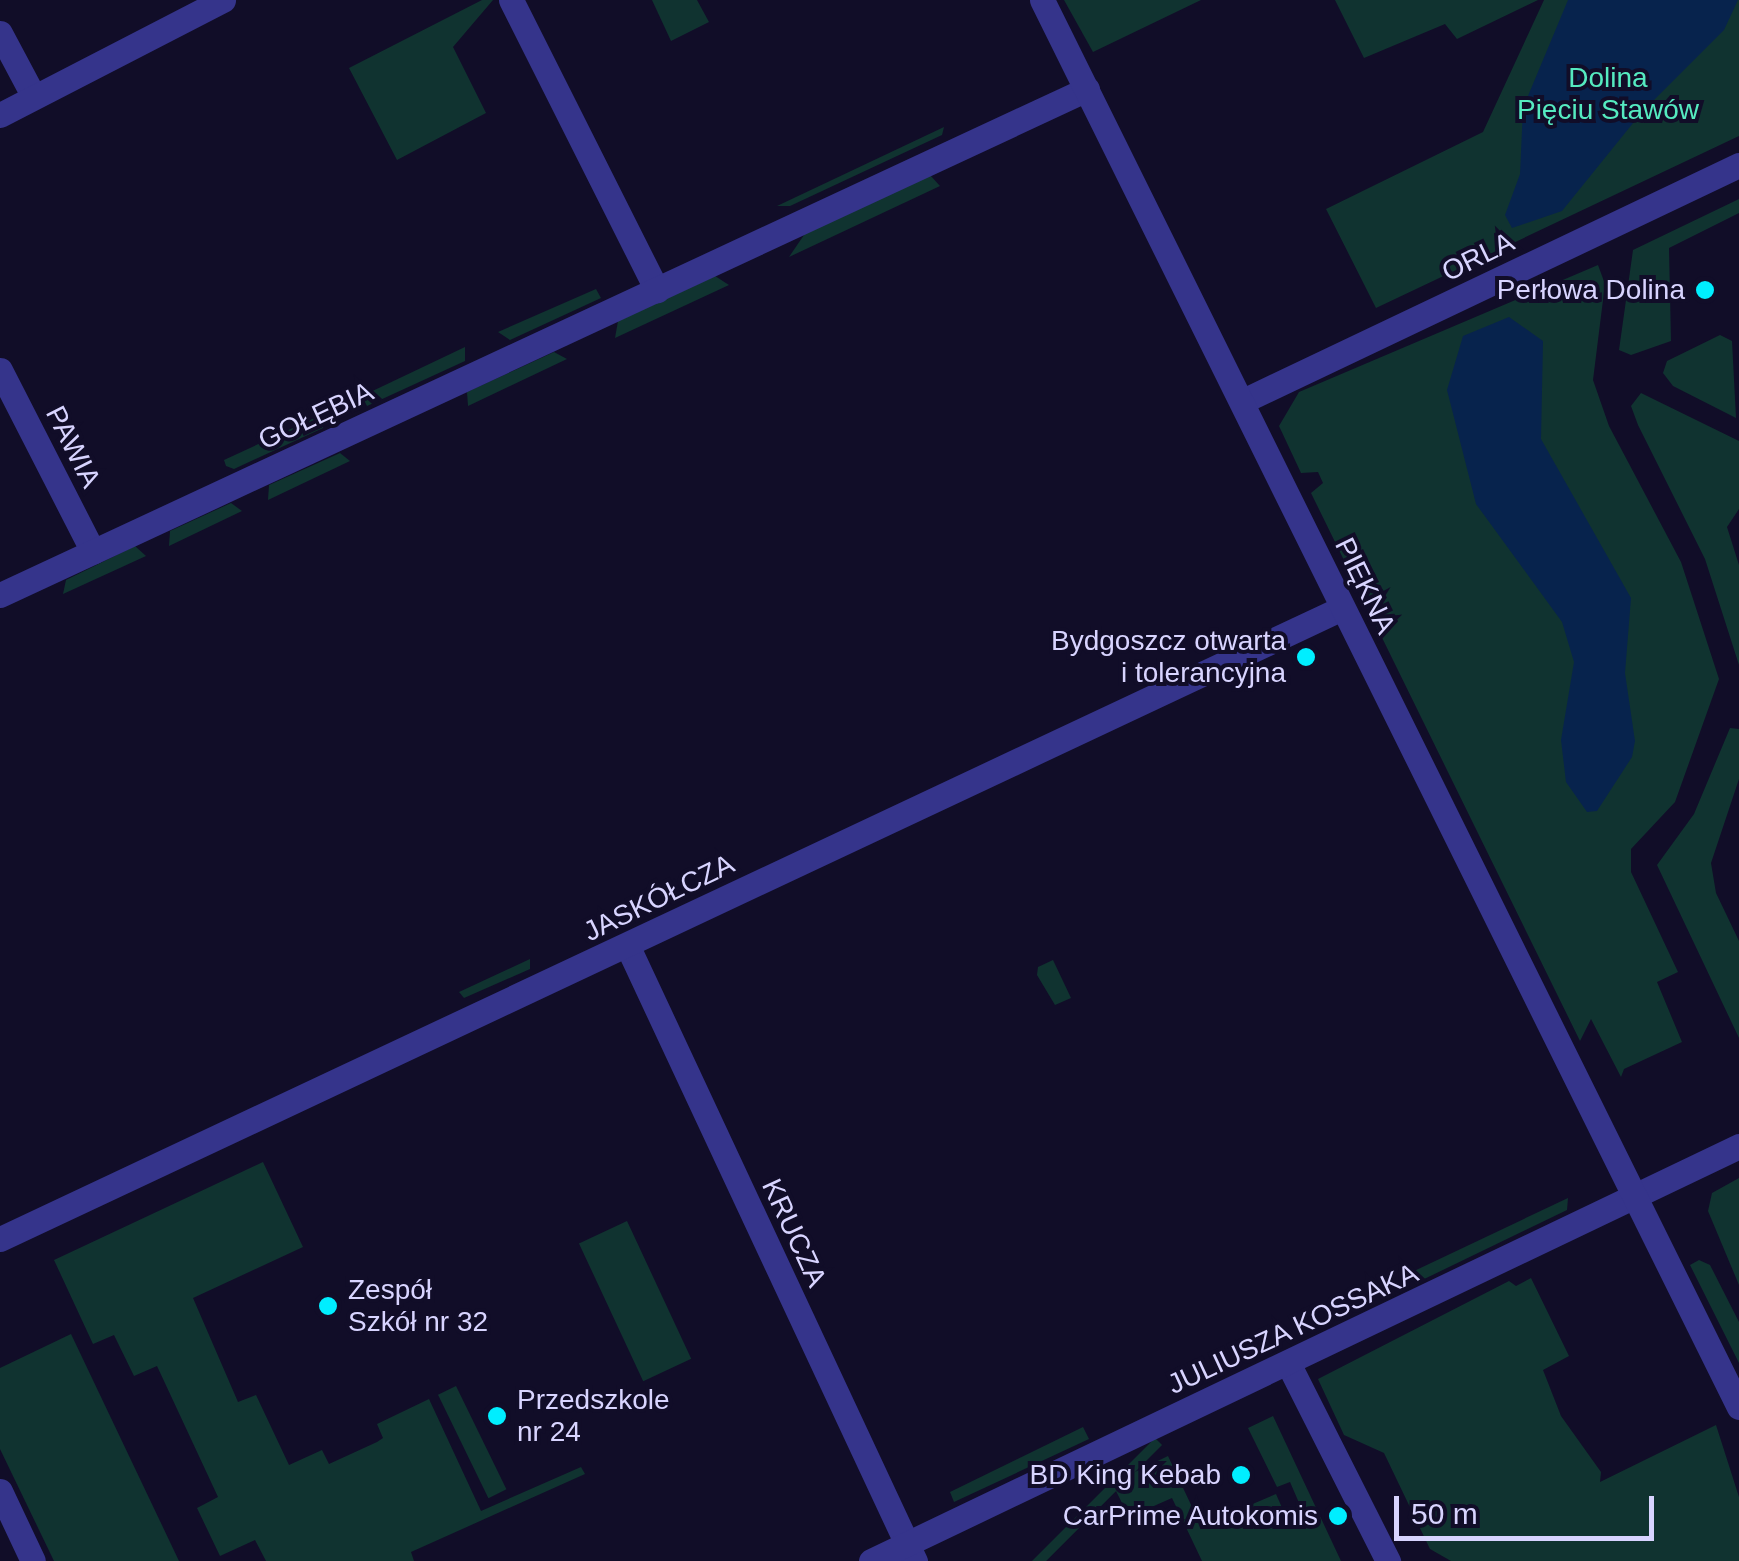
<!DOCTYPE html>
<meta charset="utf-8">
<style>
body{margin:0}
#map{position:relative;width:1739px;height:1561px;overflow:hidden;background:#110d28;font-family:Arial,sans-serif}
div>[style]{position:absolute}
.green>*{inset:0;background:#103330;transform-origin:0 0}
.water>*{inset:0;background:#07234d}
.minor>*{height:25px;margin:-12.5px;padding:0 12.5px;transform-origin:12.5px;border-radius:12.5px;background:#35348b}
.tertiary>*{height:25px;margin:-12.5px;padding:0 12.5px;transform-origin:12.5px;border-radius:12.5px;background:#35348b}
.dots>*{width:28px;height:28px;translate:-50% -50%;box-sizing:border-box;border:5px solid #110d28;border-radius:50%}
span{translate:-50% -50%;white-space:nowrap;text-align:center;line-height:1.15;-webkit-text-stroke:8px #110d28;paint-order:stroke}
.park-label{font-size:28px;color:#55eac0}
.street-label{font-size:28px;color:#d8d4ff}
.poi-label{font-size:28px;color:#d8d4ff}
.right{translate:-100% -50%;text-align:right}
.left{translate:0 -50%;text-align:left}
.scale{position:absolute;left:1394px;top:1496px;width:260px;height:45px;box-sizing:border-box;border:5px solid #d8d4ff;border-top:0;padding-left:12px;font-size:30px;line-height:35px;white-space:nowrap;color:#d8d4ff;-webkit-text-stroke:8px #110d28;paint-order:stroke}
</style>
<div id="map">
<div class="green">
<div style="clip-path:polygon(482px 0,493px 0,453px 47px,486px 113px,397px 160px,349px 68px)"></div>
<div style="clip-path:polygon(652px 0,697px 0,709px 22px,671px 41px)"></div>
<div style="clip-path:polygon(1064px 0,1201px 0,1093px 52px)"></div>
<div style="clip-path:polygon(1335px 0,1538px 0,1457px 39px,1445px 24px,1364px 58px)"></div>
<div style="clip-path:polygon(1544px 0,1739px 0,1739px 136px,1376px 308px,1326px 209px,1483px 132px)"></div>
<div style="clip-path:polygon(944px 127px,942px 135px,790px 206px,777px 206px)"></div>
<div style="clip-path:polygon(930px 175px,940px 186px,789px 257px,806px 232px)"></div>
<div style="clip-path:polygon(1739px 199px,1739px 213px,1669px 248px,1671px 341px,1631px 355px,1619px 350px,1633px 250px)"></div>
<div style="clip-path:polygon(1598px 265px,1605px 284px,1593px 380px,1609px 426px,1681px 562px,1719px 679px,1675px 802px,1631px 849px,1631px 872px,1678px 972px,1657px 982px,1682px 1042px,1624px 1069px,1621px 1077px,1591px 1019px,1580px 1041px,1311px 493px,1323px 483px,1318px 472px,1301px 473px,1279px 426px,1299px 392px)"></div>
<div style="clip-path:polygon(715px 276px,729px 285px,615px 338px,618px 321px)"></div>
<div style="clip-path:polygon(596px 289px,601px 298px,510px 340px,498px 332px)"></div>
<div style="clip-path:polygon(1720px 335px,1732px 341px,1736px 418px,1673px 386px,1663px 373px,1667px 361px)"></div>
<div style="clip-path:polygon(465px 347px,465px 361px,367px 406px,362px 396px)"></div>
<div style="clip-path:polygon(554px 352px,567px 359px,468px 406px,467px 392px)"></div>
<div style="clip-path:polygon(1641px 393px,1739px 441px,1739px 509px,1727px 527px,1739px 565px,1739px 665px,1705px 559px,1638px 425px,1631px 406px)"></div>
<div style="clip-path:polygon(323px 414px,323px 428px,234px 469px,226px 466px,224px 460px)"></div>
<div style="clip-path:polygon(340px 453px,350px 461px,268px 500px,269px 485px)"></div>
<div style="clip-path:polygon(231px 503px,242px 511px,169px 546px,170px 531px)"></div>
<div style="clip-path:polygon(135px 546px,146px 556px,63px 594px,66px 580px)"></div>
<div style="clip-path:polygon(1730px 728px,1739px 729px,1739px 779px,1711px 863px,1716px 893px,1739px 941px,1739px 1038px,1657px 865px,1694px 814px)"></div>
<div style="clip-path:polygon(530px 959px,530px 969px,464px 998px,459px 992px)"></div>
<div style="clip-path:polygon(1053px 960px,1071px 998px,1055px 1005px,1037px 975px,1038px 967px)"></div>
<div style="clip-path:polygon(263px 1162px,303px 1247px,193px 1298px,238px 1402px,256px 1395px,289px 1465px,322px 1450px,329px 1464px,377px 1442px,383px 1438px,377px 1424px,429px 1399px,481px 1511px,581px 1467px,585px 1474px,411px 1552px,414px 1561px,266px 1561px,255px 1540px,220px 1556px,197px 1508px,218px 1497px,157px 1366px,134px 1376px,114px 1335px,93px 1344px,54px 1260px)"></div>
<div style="clip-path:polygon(1739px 1178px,1739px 1285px,1708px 1211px,1712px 1193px)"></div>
<div style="clip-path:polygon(1568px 1198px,1567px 1210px,1418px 1282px,1412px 1272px)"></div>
<div style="left:627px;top:1221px;width:152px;height:53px;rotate:65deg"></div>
<div style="clip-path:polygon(1699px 1260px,1710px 1265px,1739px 1322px,1739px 1363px,1690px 1265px)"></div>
<div style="clip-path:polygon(1531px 1278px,1569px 1356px,1543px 1370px,1561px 1416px,1601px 1472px,1600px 1482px,1716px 1425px,1739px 1497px,1739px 1561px,1451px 1561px,1430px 1549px,1384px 1453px,1344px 1435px,1318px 1379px,1509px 1281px,1516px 1286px)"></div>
<div style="clip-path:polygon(71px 1334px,179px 1561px,54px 1561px,0 1449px,0 1368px)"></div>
<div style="left:456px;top:1386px;width:115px;height:20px;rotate:64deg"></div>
<div style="clip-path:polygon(1273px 1416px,1341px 1561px,1202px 1561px,1172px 1498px,1129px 1517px,1112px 1483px,1168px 1456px,1201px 1526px,1276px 1494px,1287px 1519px,1303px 1512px,1290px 1482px,1277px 1487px,1248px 1428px)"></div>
<div style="clip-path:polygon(1083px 1427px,1089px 1439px,954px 1502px,950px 1492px)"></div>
<div style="left:1155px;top:1438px;width:10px;height:198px;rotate:45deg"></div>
</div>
<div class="water">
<div style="clip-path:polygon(1568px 0,1738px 0,1724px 30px,1642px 112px,1562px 211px,1512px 228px,1505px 215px,1520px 174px,1523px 108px)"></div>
<div style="clip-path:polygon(1509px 317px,1543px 341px,1541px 439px,1631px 598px,1625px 673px,1635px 741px,1632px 757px,1597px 811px,1587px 812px,1566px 782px,1561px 740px,1574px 662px,1562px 622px,1476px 504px,1447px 390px,1463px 336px)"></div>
</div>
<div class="minor">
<div style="left:511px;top:0;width:325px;rotate:63.3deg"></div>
<div style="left:0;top:33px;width:72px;rotate:62deg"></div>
<div style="left:0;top:115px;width:251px;rotate:-27.3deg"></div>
<div style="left:0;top:370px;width:204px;rotate:62.9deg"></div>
<div style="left:1243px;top:401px;width:549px;rotate:-25.45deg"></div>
<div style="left:0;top:595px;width:1199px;rotate:-24.96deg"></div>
<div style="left:628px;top:947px;width:678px;rotate:64.95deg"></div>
<div style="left:0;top:1239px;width:1483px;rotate:-25.18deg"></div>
<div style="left:1289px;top:1365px;width:220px;rotate:63.2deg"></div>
<div style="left:0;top:1491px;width:77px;rotate:64.8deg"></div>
<div style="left:871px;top:1561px;width:962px;rotate:-25.55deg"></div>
</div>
<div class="tertiary">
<div style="left:1042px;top:0;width:1570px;rotate:63.65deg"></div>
</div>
<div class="dots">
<div style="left:1705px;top:290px;background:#0ef"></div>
<div style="left:1306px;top:657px;background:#0ef"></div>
<div style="left:328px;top:1306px;background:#0ef"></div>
<div style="left:497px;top:1416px;background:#0ef"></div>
<div style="left:1241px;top:1475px;background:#0ef"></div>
<div style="left:1338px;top:1516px;background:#0ef"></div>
</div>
<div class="park-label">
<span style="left:1608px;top:94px">Dolina<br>Pięciu Stawów</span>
</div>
<div class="street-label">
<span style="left:1478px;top:257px;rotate:-26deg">ORLA</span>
<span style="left:316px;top:416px;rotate:-25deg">GOŁĘBIA</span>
<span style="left:73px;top:447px;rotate:63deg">PAWIA</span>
<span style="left:1365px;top:586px;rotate:64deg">PIĘKNA</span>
<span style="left:659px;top:898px;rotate:-26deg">JASKÓŁCZA</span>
<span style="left:794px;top:1233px;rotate:65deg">KRUCZA</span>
<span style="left:1293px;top:1329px;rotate:-25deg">JULIUSZA KOSSAKA</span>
</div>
<div class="poi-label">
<span class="right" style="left:1685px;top:290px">Perłowa Dolina</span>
<span class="right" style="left:1286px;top:657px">Bydgoszcz otwarta<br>i tolerancyjna</span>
<span class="left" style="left:348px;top:1306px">Zespół<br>Szkół nr 32</span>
<span class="left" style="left:517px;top:1416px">Przedszkole<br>nr 24</span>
<span class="right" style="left:1221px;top:1475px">BD King Kebab</span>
<span class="right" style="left:1318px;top:1516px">CarPrime Autokomis</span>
</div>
<div class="scale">50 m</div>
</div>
